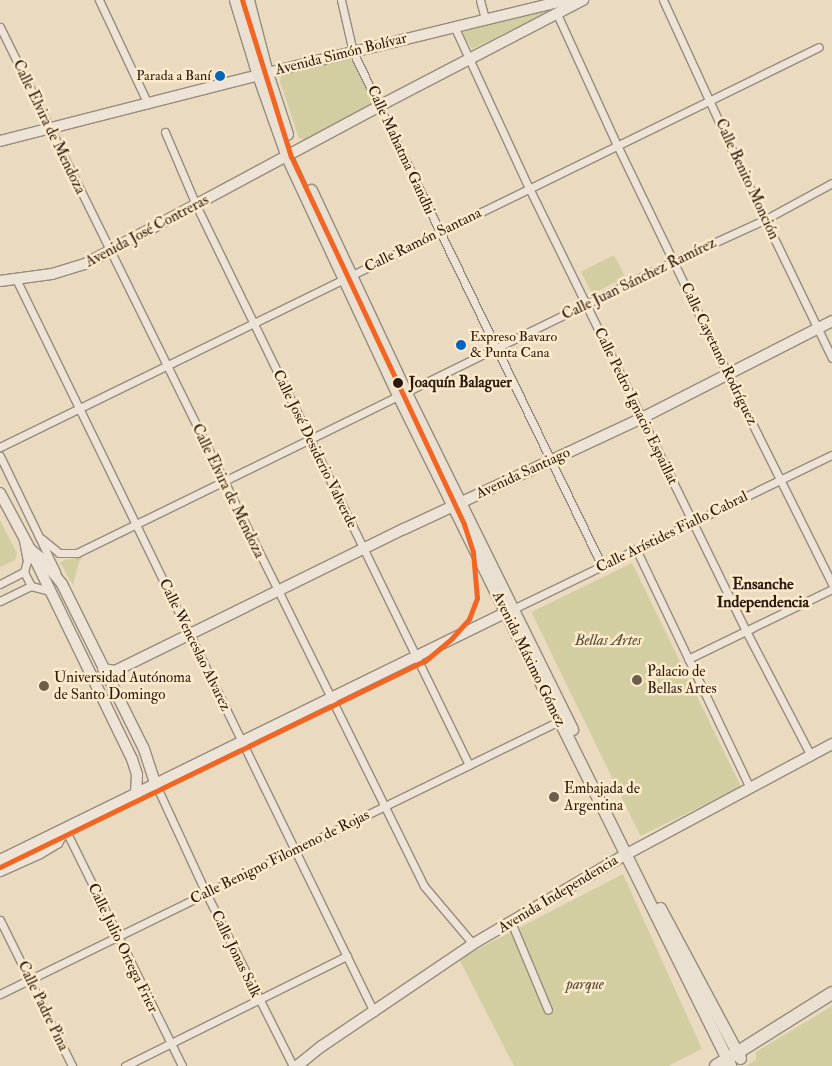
<!DOCTYPE html>
<meta charset="utf-8">
<style>
body{margin:0}
#map{position:relative;width:832px;height:1066px;overflow:hidden;background:#eadbc0;font-family:"IM FELL Double Pica",serif}
div>[style]{position:absolute}
.green>*{inset:0;background:#d3cda2;transform-origin:0 0}
.roads{filter:drop-shadow(1px 0 #968b7c) drop-shadow(-1px 0 #968b7c) drop-shadow(0 1px #968b7c) drop-shadow(0 -1px #968b7c)}
.street>*{height:7px;margin:-3.5px;padding:0 3.5px;transform-origin:3.5px;border-radius:3.5px;background:#ede4d7}
.secondary>*{height:10px;margin:-5px;padding:0 5px;transform-origin:5px;border-radius:5px;background:#ede4d7}
.primary>*{height:11px;margin:-5.5px;padding:0 5.5px;transform-origin:5.5px;border-radius:5.5px;background:#e9e0d1}
.highway>*{height:12px;margin:-6px;padding:0 6px;transform-origin:6px;border-radius:6px;background:#e9e0d1}
.metro-1>*{height:5px;margin:-2.5px;padding:0 2.5px;transform-origin:2.5px;border-radius:2.5px;background:#f26522}
.dots>*{width:14px;height:14px;translate:-50% -50%;box-sizing:border-box;border:2px solid #fdeacb;border-radius:50%}
span{translate:-50% -50%;white-space:nowrap;text-align:center;line-height:1.15;-webkit-text-stroke:5px #fdeacb;paint-order:stroke}
.bus-label{font-size:14px;color:#29190f}
.right{translate:-100% -50%;text-align:right}
.left{translate:0 -50%;text-align:left}
.street-label{font-size:15px;color:#29190f}
.stop-label{font-size:15px;color:#29190f;font-weight:700}
.park-label{font-size:15px;color:#574b34;font-style:italic}
.poi-label{font-size:15px;color:#29190f}
.neighbourhood-label{font-size:16px;color:#29190f;font-weight:700}
</style>
<div id="map">
<div class="green">
<div style="clip-path:polygon(564px 4px,472px 49px,463px 34px,464px 30px)"></div>
<div style="clip-path:polygon(348px 59px,355px 60px,373px 100px,372px 104px,307px 140px,299px 138px,280px 82px,281px 75px)"></div>
<div style="left:614px;top:255px;width:25px;height:37px;rotate:63deg"></div>
<div style="clip-path:polygon(0 520px,17px 553px,15px 560px,0 567px)"></div>
<div style="clip-path:polygon(83px 557px,79px 562px,73px 585px,60px 563px,64px 560px)"></div>
<div style="left:632px;top:563px;width:249px;height:112px;rotate:64deg"></div>
<div style="clip-path:polygon(623px 874px,702px 1049px,668px 1066px,514px 1066px,459px 959px)"></div>
<div style="clip-path:polygon(832px 1006px,832px 1066px,746px 1066px,756px 1060px,756px 1052px)"></div>
</div>
<div class="roads">
<div class="street">
<div style="left:99px;top:0;width:115px;rotate:64.8deg"></div>
<div style="left:341px;top:0;width:53px;rotate:77deg"></div>
<div style="left:353px;top:52px;width:571px;rotate:64.15deg"></div>
<div style="left:480px;top:0;width:20px;rotate:75deg"></div>
<div style="left:663px;top:0;width:194px;rotate:65.3deg"></div>
<div style="left:744px;top:176px;width:202px;rotate:64.2deg"></div>
<div style="left:557px;top:14px;width:144px;rotate:65.4deg"></div>
<div style="left:617px;top:145px;width:253px;rotate:64.2deg"></div>
<div style="left:727px;top:373px;width:236px;rotate:63.5deg"></div>
<div style="left:454px;top:26px;width:179px;rotate:65.2deg"></div>
<div style="left:529px;top:188px;width:493px;rotate:63.9deg"></div>
<div style="left:746px;top:631px;width:141px;rotate:62.5deg"></div>
<div style="left:0;top:27px;width:958px;rotate:63.73deg"></div>
<div style="left:424px;top:886px;width:76px;rotate:49.8deg"></div>
<div style="left:165px;top:132px;width:79px;rotate:67deg"></div>
<div style="left:196px;top:205px;width:623px;rotate:64.01deg"></div>
<div style="left:16px;top:279px;width:816px;rotate:63.97deg"></div>
<div style="left:0;top:447px;width:911px;rotate:-26.03deg"></div>
<div style="left:0;top:456px;width:129px;rotate:64.2deg"></div>
<div style="left:42px;top:539px;width:22px;rotate:39deg"></div>
<div style="left:59px;top:553px;width:18px"></div>
<div style="left:77px;top:553px;width:665px;rotate:-26.06deg"></div>
<div style="left:674px;top:261px;width:101px;rotate:-24.5deg"></div>
<div style="left:766px;top:219px;width:75px;rotate:-28.6deg"></div>
<div style="left:636px;top:549px;width:265px;rotate:64.5deg"></div>
<div style="left:24px;top:572px;width:16px;rotate:63deg"></div>
<div style="left:0;top:584px;width:27px;rotate:-27deg"></div>
<div style="left:24px;top:572px;width:11px;rotate:-75deg"></div>
<div style="left:27px;top:561px;width:21px;rotate:-101deg"></div>
<div style="left:0;top:601px;width:34px;rotate:-26deg"></div>
<div style="left:31px;top:586px;width:20px;rotate:15deg"></div>
<div style="left:513px;top:609px;width:354px;rotate:-25.8deg"></div>
<div style="left:688px;top:659px;width:160px;rotate:-25.9deg"></div>
<div style="left:156px;top:785px;width:119px;rotate:65.2deg"></div>
<div style="left:206px;top:893px;width:194px;rotate:63.3deg"></div>
<div style="left:65px;top:829px;width:264px;rotate:63.7deg"></div>
<div style="left:0;top:872px;width:44px;rotate:-24.2deg"></div>
<div style="left:40px;top:854px;width:21px;rotate:-31deg"></div>
<div style="left:58px;top:843px;width:8px;rotate:-60deg"></div>
<div style="left:62px;top:836px;width:6px;rotate:-90deg"></div>
<div style="left:0;top:920px;width:163px;rotate:63.7deg"></div>
<div style="left:511px;top:922px;width:95px;rotate:67.2deg"></div>
<div style="left:0;top:994px;width:622px;rotate:-26.03deg"></div>
<div style="left:125px;top:1066px;width:248px;rotate:-26.4deg"></div>
</div>
<div class="secondary">
<div style="left:0;top:141px;width:276px;rotate:-14.3deg"></div>
<div style="left:267px;top:73px;width:309px;rotate:-13.7deg"></div>
<div style="left:0;top:281px;width:52px;rotate:-7.7deg"></div>
<div style="left:52px;top:274px;width:34px;rotate:-17deg"></div>
<div style="left:85px;top:264px;width:336px;rotate:-28.2deg"></div>
<div style="left:381px;top:105px;width:228px;rotate:-27.5deg"></div>
<div style="left:0;top:493px;width:64px;rotate:61.8deg"></div>
<div style="left:30px;top:549px;width:233px;rotate:64.1deg"></div>
<div style="left:132px;top:759px;width:16px;rotate:72deg"></div>
<div style="left:137px;top:774px;width:21px;rotate:93deg"></div>
<div style="left:31px;top:550px;width:13px;rotate:39deg"></div>
<div style="left:41px;top:558px;width:33px;rotate:51deg"></div>
<div style="left:62px;top:584px;width:184px;rotate:63.6deg"></div>
<div style="left:144px;top:749px;width:38px;rotate:72deg"></div>
<div style="left:103px;top:669px;width:12px;rotate:9deg"></div>
<div style="left:115px;top:671px;width:322px;rotate:-26.2deg"></div>
<div style="left:404px;top:529px;width:263px;rotate:-25deg"></div>
<div style="left:642px;top:418px;width:213px;rotate:-27deg"></div>
<div style="left:0;top:860px;width:569px;rotate:-26.07deg"></div>
<div style="left:297px;top:1066px;width:32px;rotate:-39deg"></div>
<div style="left:322px;top:1046px;width:182px;rotate:-34deg"></div>
<div style="left:473px;top:944px;width:176px;rotate:-30.4deg"></div>
<div style="left:625px;top:855px;width:235px;rotate:-28.2deg"></div>
</div>
<div class="primary">
<div style="left:235px;top:0;width:78px;rotate:73deg"></div>
<div style="left:258px;top:75px;width:87px;rotate:70.5deg"></div>
<div style="left:287px;top:157px;width:265px;rotate:65deg"></div>
<div style="left:399px;top:397px;width:746px;rotate:63.64deg"></div>
<div style="left:248px;top:0;width:75px;rotate:75.4deg"></div>
<div style="left:267px;top:73px;width:64px;rotate:71.8deg"></div>
<div style="left:311px;top:190px;width:224px;rotate:64.9deg"></div>
<div style="left:406px;top:393px;width:375px;rotate:63.7deg"></div>
<div style="left:660px;top:908px;width:170px;rotate:61.9deg"></div>
</div>
<div class="highway">
<div style="left:716px;top:1066px;width:137px;rotate:-32.2deg"></div>
</div>
</div>
<div class="metro-1">
<div style="left:0;top:867px;width:472px;rotate:-25.9deg"></div>
<div style="left:425px;top:661px;width:35px;rotate:-40deg"></div>
<div style="left:452px;top:638px;width:25px;rotate:-48deg"></div>
<div style="left:469px;top:619px;width:22px;rotate:-69deg"></div>
<div style="left:477px;top:598px;width:46px;rotate:-95deg"></div>
<div style="left:473px;top:552px;width:29px;rotate:-108deg"></div>
<div style="left:464px;top:524px;width:406px;rotate:-115.2deg"></div>
<div style="left:291px;top:157px;width:164px;rotate:-107.3deg"></div>
</div>
<div class="dots">
<div style="left:220px;top:76px;background:#0065bd"></div>
<div style="left:461px;top:345px;background:#0065bd"></div>
<div style="left:398px;top:383px;background:#29190f"></div>
<div style="left:637px;top:680px;background:#6d5d4d"></div>
<div style="left:44px;top:686px;background:#6d5d4d"></div>
<div style="left:554px;top:797px;background:#6d5d4d"></div>
</div>
<div class="bus-label">
<span class="right" style="left:211px;top:76px">Parada a Baní</span>
<span class="left" style="left:470px;top:345px">Expreso Bavaro<br>&amp; Punta Cana</span>
</div>
<div class="street-label">
<span style="left:341px;top:54px;rotate:-14deg">Avenida Simón Bolívar</span>
<span style="left:49px;top:127px;rotate:64deg">Calle Elvira de Mendoza</span>
<span style="left:401px;top:150px;rotate:65deg">Calle Mahatma Gandhi</span>
<span style="left:747px;top:179px;rotate:65deg">Calle Benito Monción</span>
<span style="left:147px;top:231px;rotate:-28deg">Avenida José Contreras</span>
<span style="left:423px;top:240px;rotate:-26deg">Calle Ramón Santana</span>
<span style="left:639px;top:279px;rotate:-26deg">Calle Juan Sánchez Ramírez</span>
<span style="left:719px;top:354px;rotate:64deg">Calle Cayetano Rodríguez</span>
<span style="left:636px;top:406px;rotate:64deg">Calle Pedro Ignacio Espaillat</span>
<span style="left:315px;top:449px;rotate:64deg">Calle José Desiderio Valverde</span>
<span style="left:523px;top:473px;rotate:-25deg">Avenida Santiago</span>
<span style="left:228px;top:491px;rotate:64deg">Calle Elvira de Mendoza</span>
<span style="left:672px;top:532px;rotate:-26deg">Calle Arístides Fiallo Cabral</span>
<span style="left:195px;top:645px;rotate:64deg">Calle Wenceslao Alvarez</span>
<span style="left:529px;top:659px;rotate:64deg">Avenida Máximo Gómez</span>
<span style="left:280px;top:857px;rotate:-26deg">Calle Benigno Filomeno de Rojas</span>
<span style="left:558px;top:894px;rotate:-31deg">Avenida Independencia</span>
<span style="left:123px;top:948px;rotate:64deg">Calle Julio Ortega Frier</span>
<span style="left:236px;top:954px;rotate:64deg">Calle Jonas Salk</span>
<span style="left:43px;top:1006px;rotate:64deg">Calle Padre Pina</span>
</div>
<div class="stop-label">
<span class="left" style="left:409px;top:383px">Joaquín Balaguer</span>
</div>
<div class="park-label">
<span style="left:608px;top:641px">Bellas Artes</span>
<span style="left:585px;top:985px">parque</span>
</div>
<div class="poi-label">
<span class="left" style="left:647px;top:680px">Palacio de<br>Bellas Artes</span>
<span class="left" style="left:54px;top:686px">Universidad Autónoma<br>de Santo Domingo</span>
<span class="left" style="left:564px;top:797px">Embajada de<br>Argentina</span>
</div>
<div class="neighbourhood-label">
<span style="left:763px;top:593px">Ensanche<br>Independencia</span>
</div>
</div>
